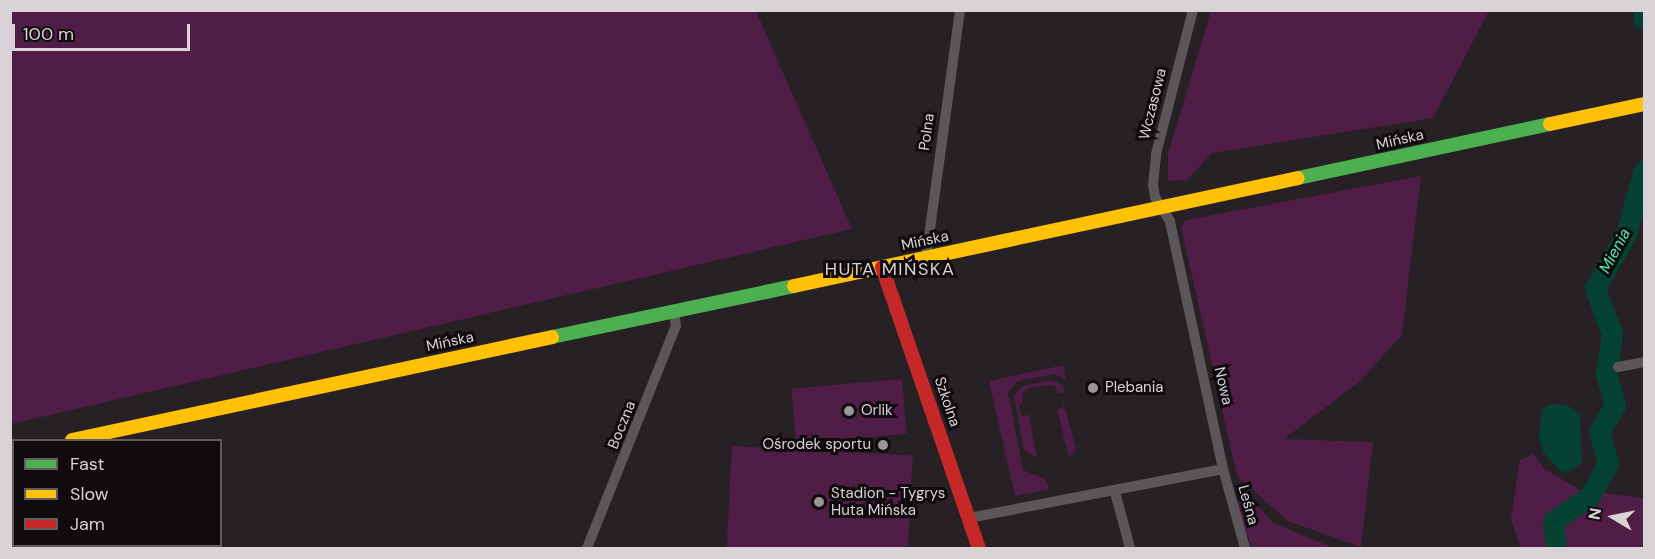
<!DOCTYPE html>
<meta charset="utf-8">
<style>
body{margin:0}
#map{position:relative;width:1655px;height:559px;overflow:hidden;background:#272126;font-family:"DM Sans",sans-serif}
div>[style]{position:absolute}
.green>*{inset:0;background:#4f1d46;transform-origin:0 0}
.water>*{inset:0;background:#054231}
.river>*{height:21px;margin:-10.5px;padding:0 10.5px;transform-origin:10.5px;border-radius:10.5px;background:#054231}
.street>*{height:10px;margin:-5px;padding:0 5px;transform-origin:5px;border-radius:5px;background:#5a5659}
.fast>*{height:14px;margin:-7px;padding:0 7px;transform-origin:7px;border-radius:7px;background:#4caf50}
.slow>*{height:14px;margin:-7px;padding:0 7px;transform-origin:7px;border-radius:7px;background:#ffc107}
.jam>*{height:14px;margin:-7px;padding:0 7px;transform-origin:7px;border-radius:7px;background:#c62828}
.dots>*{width:16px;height:16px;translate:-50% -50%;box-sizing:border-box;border:3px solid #0f0b0e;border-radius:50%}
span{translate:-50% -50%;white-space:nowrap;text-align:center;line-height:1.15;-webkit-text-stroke:6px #0f0b0e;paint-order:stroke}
.street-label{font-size:15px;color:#d9d2d7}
.poi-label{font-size:15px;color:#d9d2d7}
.left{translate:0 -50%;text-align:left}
.right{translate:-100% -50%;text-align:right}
.water-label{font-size:16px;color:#51e7b5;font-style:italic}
.quarter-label{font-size:18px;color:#d9d2d7;letter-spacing:1.5px}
.frame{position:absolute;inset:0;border:12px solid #d9d2d7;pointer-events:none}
.legend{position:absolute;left:12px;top:439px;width:210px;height:108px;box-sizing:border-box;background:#0f0b0e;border:2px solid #605b5e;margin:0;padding:8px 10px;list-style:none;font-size:18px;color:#d9d2d7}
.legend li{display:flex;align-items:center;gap:12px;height:30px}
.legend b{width:30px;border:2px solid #605b5e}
.north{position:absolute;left:1583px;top:487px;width:60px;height:60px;-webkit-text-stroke:4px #0f0b0e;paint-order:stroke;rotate:280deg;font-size:16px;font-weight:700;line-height:24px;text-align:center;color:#d9d2d7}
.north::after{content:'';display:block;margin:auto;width:21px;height:27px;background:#d9d2d7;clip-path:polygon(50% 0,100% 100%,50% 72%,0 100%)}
.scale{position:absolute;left:12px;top:24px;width:178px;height:27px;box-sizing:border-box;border:3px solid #d9d2d7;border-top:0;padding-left:8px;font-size:18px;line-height:21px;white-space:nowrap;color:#d9d2d7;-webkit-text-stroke:4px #0f0b0e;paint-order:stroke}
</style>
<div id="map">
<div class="green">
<div style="clip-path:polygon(10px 11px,756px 11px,852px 229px,11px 424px)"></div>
<div style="clip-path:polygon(1211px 11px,1211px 10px,1489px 11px,1433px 118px,1212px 153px,1187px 180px,1168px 181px,1168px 154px)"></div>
<div style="clip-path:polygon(1421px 176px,1402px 335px,1358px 383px,1284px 439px,1373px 442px,1361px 547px,1288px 521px,1237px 476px,1181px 227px,1186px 220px)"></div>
<div style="clip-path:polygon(1064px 365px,1066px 380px,1055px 374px,1018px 381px,1008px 392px,1023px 470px,1045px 479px,1050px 489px,1015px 496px,989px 381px)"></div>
<div style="left:902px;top:379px;width:55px;height:111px;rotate:85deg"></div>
<div style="clip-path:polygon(1051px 380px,1063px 385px,1064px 392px,1057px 394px,1055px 386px,1046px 385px,1029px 388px,1022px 393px,1023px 403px,1019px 404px,1021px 416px,1029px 415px,1037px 458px,1024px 450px,1014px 395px,1023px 386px)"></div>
<div style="clip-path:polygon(1062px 396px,1076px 450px,1069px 457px,1057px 409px,1064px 408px)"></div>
<div style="left:732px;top:446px;width:181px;height:102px;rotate:3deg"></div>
<div style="clip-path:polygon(1533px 454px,1545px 469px,1580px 490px,1644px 498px,1644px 548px,1520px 548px,1511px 518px,1520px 460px)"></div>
<div style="clip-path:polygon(1242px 488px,1273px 523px,1334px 548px,1252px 548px,1237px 507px)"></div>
</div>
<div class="water">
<div style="clip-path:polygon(1552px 404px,1567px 405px,1580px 414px,1582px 463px,1569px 472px,1560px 471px,1544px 453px,1539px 438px,1542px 409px)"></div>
</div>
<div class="river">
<div style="left:1644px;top:10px;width:9px;rotate:90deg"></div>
<div style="left:1556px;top:548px;width:27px;rotate:-96deg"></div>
<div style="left:1553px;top:521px;width:45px;rotate:-34deg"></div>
<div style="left:1590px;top:496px;width:38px;rotate:-61deg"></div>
<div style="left:1608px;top:463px;width:32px;rotate:-106deg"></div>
<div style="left:1599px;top:432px;width:31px;rotate:-59deg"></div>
<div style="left:1615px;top:405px;width:32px;rotate:-106deg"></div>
<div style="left:1606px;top:374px;width:40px;rotate:-81.5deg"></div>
<div style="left:1612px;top:334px;width:49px;rotate:-110.3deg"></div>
<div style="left:1595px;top:288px;width:62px;rotate:-60.1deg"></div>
<div style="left:1626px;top:234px;width:66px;rotate:-74.3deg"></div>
</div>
<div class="street">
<div style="left:926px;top:258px;width:250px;rotate:-82.2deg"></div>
<div style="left:1618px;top:367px;width:26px;rotate:-11deg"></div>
<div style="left:1223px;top:469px;width:82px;rotate:74.4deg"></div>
<div style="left:1115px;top:492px;width:58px;rotate:75deg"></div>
<div style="left:969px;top:518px;width:259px;rotate:-10.9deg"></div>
<div style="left:1223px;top:469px;width:254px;rotate:-102.1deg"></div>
<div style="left:1170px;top:221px;width:28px;rotate:-122deg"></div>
<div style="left:1155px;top:197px;width:12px;rotate:-99deg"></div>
<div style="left:1153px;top:185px;width:31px;rotate:-84deg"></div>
<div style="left:1156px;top:154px;width:149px;rotate:-75.6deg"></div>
<div style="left:587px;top:548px;width:239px;rotate:-68.2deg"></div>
<div style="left:676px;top:326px;width:14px;rotate:-98deg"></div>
</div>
<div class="fast">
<div style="left:1298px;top:178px;width:258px;rotate:-12.1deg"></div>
<div style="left:552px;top:337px;width:247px;rotate:-11.9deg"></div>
<div style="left:10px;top:454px;width:4px;rotate:-14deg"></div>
</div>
<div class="slow">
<div style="left:1550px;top:124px;width:96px;rotate:-12deg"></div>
<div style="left:794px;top:286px;width:515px;rotate:-12.09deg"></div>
<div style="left:72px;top:440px;width:491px;rotate:-12.1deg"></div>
</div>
<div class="jam">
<div style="left:882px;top:267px;width:297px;rotate:71deg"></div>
</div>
<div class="dots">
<div style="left:1093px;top:388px;background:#9b9499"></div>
<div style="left:849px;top:411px;background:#9b9499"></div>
<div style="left:883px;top:445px;background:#9b9499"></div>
<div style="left:819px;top:502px;background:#9b9499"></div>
</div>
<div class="street-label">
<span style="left:1153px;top:104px;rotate:-76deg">Wczasowa</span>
<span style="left:927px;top:132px;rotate:-82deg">Polna</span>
<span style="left:1400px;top:140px;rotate:-13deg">Mińska</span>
<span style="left:925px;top:241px;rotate:-12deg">Mińska</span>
<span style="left:450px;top:342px;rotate:-12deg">Mińska</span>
<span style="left:1223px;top:386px;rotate:77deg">Nowa</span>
<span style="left:947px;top:402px;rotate:71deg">Szkolna</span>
<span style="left:622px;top:425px;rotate:-68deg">Boczna</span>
<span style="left:1248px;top:505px;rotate:74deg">Leśna</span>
</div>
<div class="poi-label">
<span class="left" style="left:1105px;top:388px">Plebania</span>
<span class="left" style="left:861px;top:411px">Orlik</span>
<span class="right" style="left:871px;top:445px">Ośrodek sportu</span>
<span class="left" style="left:831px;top:502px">Stadion - Tygrys<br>Huta Mińska</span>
</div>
<div class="water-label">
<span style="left:1615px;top:251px;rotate:-62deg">Mienia</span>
</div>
<div class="quarter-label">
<span style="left:890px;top:269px">HUTA MIŃSKA</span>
</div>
<div class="frame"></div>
<ul class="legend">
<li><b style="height:8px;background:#4caf50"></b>Fast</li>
<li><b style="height:8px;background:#ffc107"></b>Slow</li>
<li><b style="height:8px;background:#c62828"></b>Jam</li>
</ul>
<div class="north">N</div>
<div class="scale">100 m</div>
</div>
